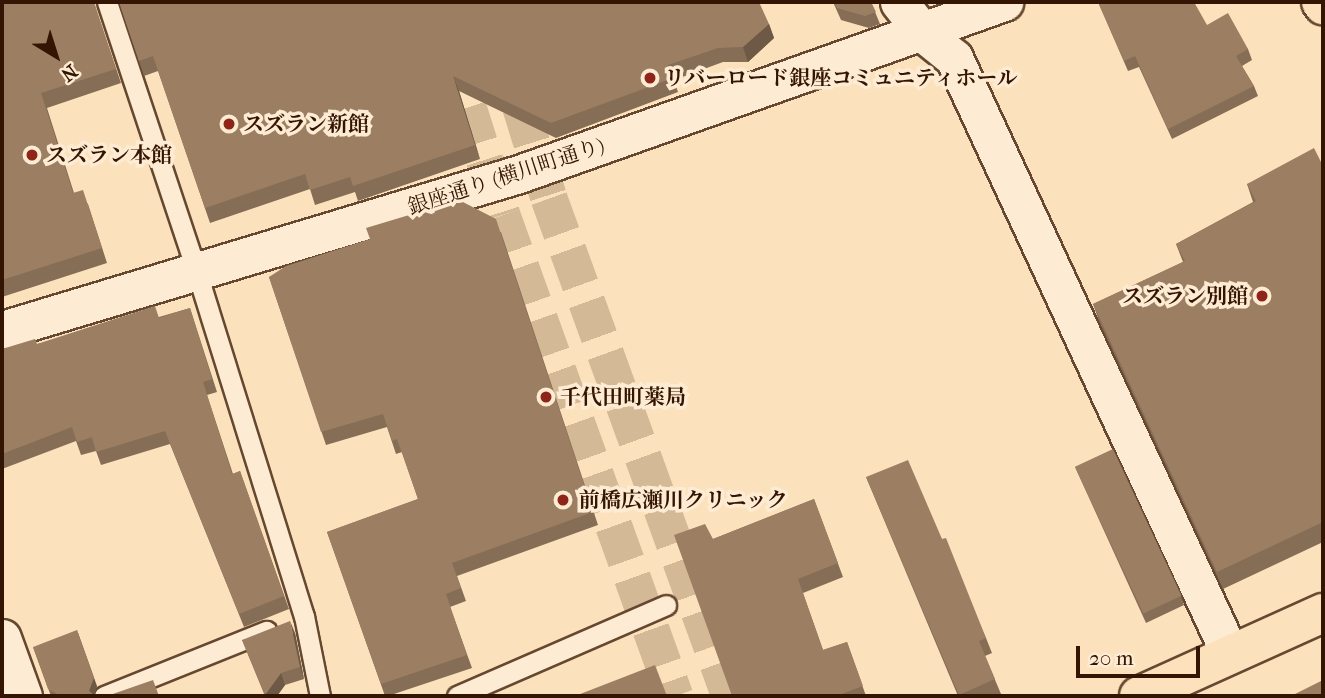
<!DOCTYPE html>
<meta charset="utf-8">
<style>
body{margin:0}
#map{position:relative;width:1325px;height:698px;overflow:hidden;background:#fce2bc;font-family:"IM FELL French Canon","Noto Serif JP",serif}
div>[style]{position:absolute}
.street-tunnel>*{height:37px;margin-top:-18.5px;transform-origin:0;background:repeating-linear-gradient(90deg,#d4b997 0 37px,transparent 0 55px)}
.roads{filter:drop-shadow(2px 0 #664830) drop-shadow(-2px 0 #664830) drop-shadow(0 2px #664830) drop-shadow(0 -2px #664830)}
.lane>*{height:19px;margin:-9.5px;padding:0 9.5px;transform-origin:9.5px;border-radius:9.5px;background:#fdecd3}
.street>*{height:37px;margin:-18.5px;padding:0 18.5px;transform-origin:18.5px;border-radius:18.5px;background:#fdecd3}
.primary>*{height:38px;margin:-19px;padding:0 19px;transform-origin:19px;border-radius:19px;background:#fce2bc}
.highway>*{height:38px;margin:-19px;padding:0 19px;transform-origin:19px;border-radius:19px;background:#fce2bc}
.wall>*{inset:0;background:#866d55}
.shaded-wall>*{inset:0;background:#6d5945}
.building>*{inset:0;background:#9c7f63;transform-origin:0 0}
.dots>*{width:19px;height:19px;translate:-50% -50%;box-sizing:border-box;border:4px solid #fdecd3;border-radius:50%}
span{translate:-50% -50%;white-space:nowrap;text-align:center;line-height:1.15;-webkit-text-stroke:7px #fdecd3;paint-order:stroke}
.poi-label{font-size:21px;color:#341402;font-weight:700}
.left{translate:0 -50%;text-align:left}
.right{translate:-100% -50%;text-align:right}
.street-label{font-size:21px;color:#341402}
.frame{position:absolute;inset:0;border:4px solid #341402;pointer-events:none}
.north{position:absolute;left:21px;top:21px;width:70px;height:70px;-webkit-text-stroke:5px #fdecd3;paint-order:stroke;rotate:142deg;font-size:19px;font-weight:700;line-height:28px;text-align:center;color:#341402}
.north::after{content:'';display:block;margin:auto;width:24px;height:32px;background:#341402;clip-path:polygon(50% 0,100% 100%,50% 72%,0 100%)}
.scale{position:absolute;left:1076px;top:646px;width:124px;height:32px;box-sizing:border-box;border:4px solid #341402;border-top:0;padding-left:9px;font-size:21px;line-height:24px;white-space:nowrap;color:#341402;-webkit-text-stroke:5px #fdecd3;paint-order:stroke}
</style>
<div id="map">
<div class="street-tunnel">
<div style="left:435px;top:2px;width:223px;rotate:72.5deg"></div>
<div style="left:502px;top:215px;width:511px;rotate:70.22deg"></div>
<div style="left:488px;top:2px;width:205px;rotate:72.7deg"></div>
<div style="left:549px;top:198px;width:530px;rotate:70.03deg"></div>
</div>
<div class="roads">
<div class="lane">
<div style="left:107px;top:2px;width:286px;rotate:71.6deg"></div>
<div style="left:197px;top:273px;width:359px;rotate:72.7deg"></div>
<div style="left:304px;top:616px;width:82px;rotate:78.7deg"></div>
<div style="left:104px;top:696px;width:175px;rotate:-21.9deg"></div>
<div style="left:457px;top:696px;width:228px;rotate:-23.5deg"></div>
</div>
<div class="street">
<div style="left:899px;top:2px;width:39px;rotate:52deg"></div>
<div style="left:923px;top:33px;width:40px;rotate:39deg"></div>
<div style="left:954px;top:58px;width:657px;rotate:65.15deg"></div>
<div style="left:2px;top:330px;width:540px;rotate:-16.79deg"></div>
<div style="left:519px;top:174px;width:515px;rotate:-19.53deg"></div>
<div style="left:2px;top:638px;width:62px;rotate:70.1deg"></div>
</div>
<div class="primary">
<div style="left:1139px;top:696px;width:202px;rotate:-24.3deg"></div>
</div>
<div class="highway">
<div style="left:1321px;top:2px;width:4px;rotate:56deg"></div>
</div>
</div>
<div class="wall">
<div style="clip-path:polygon(2px 2px,95px 6px,121px 83px,47px 108px,74px 193px,88px 204px,107px 263px,2px 297px)"></div>
<div style="clip-path:polygon(119px 2px,429px 2px,769px 24px,774px 38px,748px 62px,723px 62px,674px 80px,678px 92px,556px 138px,459px 91px,480px 159px,358px 201px,355px 192px,315px 205px,310px 189px,210px 223px,158px 71px,144px 76px)"></div>
<div style="clip-path:polygon(833px 2px,871px 2px,880px 24px,869px 28px,841px 20px)"></div>
<div style="clip-path:polygon(1098px 2px,1207px 25px,1248px 49px,1252px 60px,1242px 66px,1254px 86px,1258px 96px,1172px 139px,1139px 67px,1128px 71px)"></div>
<div style="clip-path:polygon(1323px 166px,1323px 542px,1223px 589px,1099px 321px,1093px 304px,1183px 262px,1176px 244px,1253px 202px,1247px 184px)"></div>
<div style="clip-path:polygon(501px 232px,598px 525px,457px 576px,466px 601px,450px 607px,472px 668px,388px 696px,385px 696px,327px 532px,418px 499px,402px 452px,396px 454px,387px 427px,326px 445px,269px 277px)"></div>
<div style="clip-path:polygon(190px 308px,217px 392px,207px 395px,233px 474px,240px 471px,289px 609px,244px 627px,170px 444px,101px 465px,96px 451px,81px 455px,76px 441px,2px 469px,2px 349px,37px 344px,159px 317px)"></div>
<div style="clip-path:polygon(1075px 467px,1181px 596px,1184px 605px,1146px 623px)"></div>
<div style="clip-path:polygon(866px 477px,942px 539px,986px 638px,992px 653px,985px 656px,1001px 694px,996px 696px,958px 696px)"></div>
<div style="clip-path:polygon(814px 499px,843px 577px,803px 593px,823px 650px,847px 642px,866px 696px,732px 696px,713px 539px)"></div>
<div style="clip-path:polygon(295px 633px,304px 679px,285px 685px,277px 696px,265px 696px,242px 640px)"></div>
<div style="clip-path:polygon(33px 647px,97px 686px,94px 695px,95px 696px,51px 696px)"></div>
</div>
<div class="shaded-wall">
<div style="clip-path:polygon(769px 24px,774px 38px,748px 62px,743px 47px)"></div>
<div style="clip-path:polygon(453px 76px,459px 91px,480px 159px,475px 145px)"></div>
<div style="clip-path:polygon(290px 621px,295px 633px,304px 679px,300px 667px)"></div>
<div style="clip-path:polygon(77px 630px,97px 686px,94px 696px,89px 691px)"></div>
<div style="clip-path:polygon(281px 673px,285px 685px,277px 696px,265px 696px,265px 695px)"></div>
</div>
<div class="building">
<div style="clip-path:polygon(2px 2px,94px 2px,116px 69px,41px 93px,73px 193px,83px 190px,102px 248px,2px 280px)"></div>
<div style="clip-path:polygon(119px 2px,759px 2px,769px 24px,743px 47px,718px 48px,668px 65px,673px 78px,551px 123px,453px 76px,475px 145px,353px 186px,350px 177px,310px 190px,305px 174px,205px 208px,153px 56px,139px 61px)"></div>
<div style="clip-path:polygon(834px 2px,871px 2px,876px 12px,865px 16px,837px 8px)"></div>
<div style="clip-path:polygon(1098px 2px,1194px 2px,1207px 25px,1228px 13px,1248px 49px,1236px 56px,1254px 86px,1168px 129px,1135px 56px,1124px 61px)"></div>
<div style="clip-path:polygon(1314px 148px,1323px 166px,1323px 522px,1217px 572px,1093px 304px,1185px 261px,1176px 244px,1256px 201px,1247px 184px)"></div>
<div style="clip-path:polygon(459px 200px,496px 219px,593px 512px,452px 563px,461px 588px,446px 594px,467px 655px,381px 684px,327px 532px,418px 499px,397px 439px,392px 441px,383px 414px,321px 432px,269px 277px,286px 266px,370px 239px,366px 228px)"></div>
<div style="clip-path:polygon(155px 306px,159px 318px,190px 308px,212px 379px,203px 382px,232px 474px,240px 471px,284px 596px,239px 614px,165px 431px,96px 452px,92px 437px,77px 442px,72px 427px,2px 454px,2px 349px,35px 339px,37px 344px)"></div>
<div style="left:1113px;top:449px;width:162px;height:42px;rotate:65deg"></div>
<div style="clip-path:polygon(908px 460px,942px 539px,946px 538px,986px 638px,979px 641px,995px 679px,959px 695px,866px 477px)"></div>
<div style="clip-path:polygon(814px 499px,838px 563px,798px 579px,823px 650px,847px 642px,863px 686px,836px 696px,732px 696px,674px 535px,705px 524px,713px 539px)"></div>
<div style="clip-path:polygon(290px 621px,300px 667px,281px 673px,265px 695px,242px 640px)"></div>
<div style="clip-path:polygon(77px 630px,94px 678px,89px 691px,95px 696px,61px 696px,48px 689px,33px 647px)"></div>
<div style="clip-path:polygon(655px 665px,667px 696px,575px 696px)"></div>
<div style="clip-path:polygon(153px 680px,159px 696px,107px 696px)"></div>
<div style="clip-path:polygon(1323px 680px,1323px 696px,1291px 696px)"></div>
</div>
<div class="dots">
<div style="left:650px;top:78px;background:#8f2418"></div>
<div style="left:229px;top:124px;background:#8f2418"></div>
<div style="left:32px;top:155px;background:#8f2418"></div>
<div style="left:1262px;top:296px;background:#8f2418"></div>
<div style="left:546px;top:397px;background:#8f2418"></div>
<div style="left:563px;top:500px;background:#8f2418"></div>
</div>
<div class="poi-label">
<span class="left" style="left:664px;top:78px">リバーロード銀座コミュニティホール</span>
<span class="left" style="left:243px;top:124px">スズラン新館</span>
<span class="left" style="left:46px;top:155px">スズラン本館</span>
<span class="right" style="left:1248px;top:296px">スズラン別館</span>
<span class="left" style="left:560px;top:397px">千代田町薬局</span>
<span class="left" style="left:579px;top:500px">前橋広瀬川クリニック</span>
</div>
<div class="street-label">
<span style="left:506px;top:176px;rotate:-18deg">銀座通り (横川町通り)</span>
</div>
<div class="frame"></div>
<div class="north">N</div>
<div class="scale">20 m</div>
</div>
